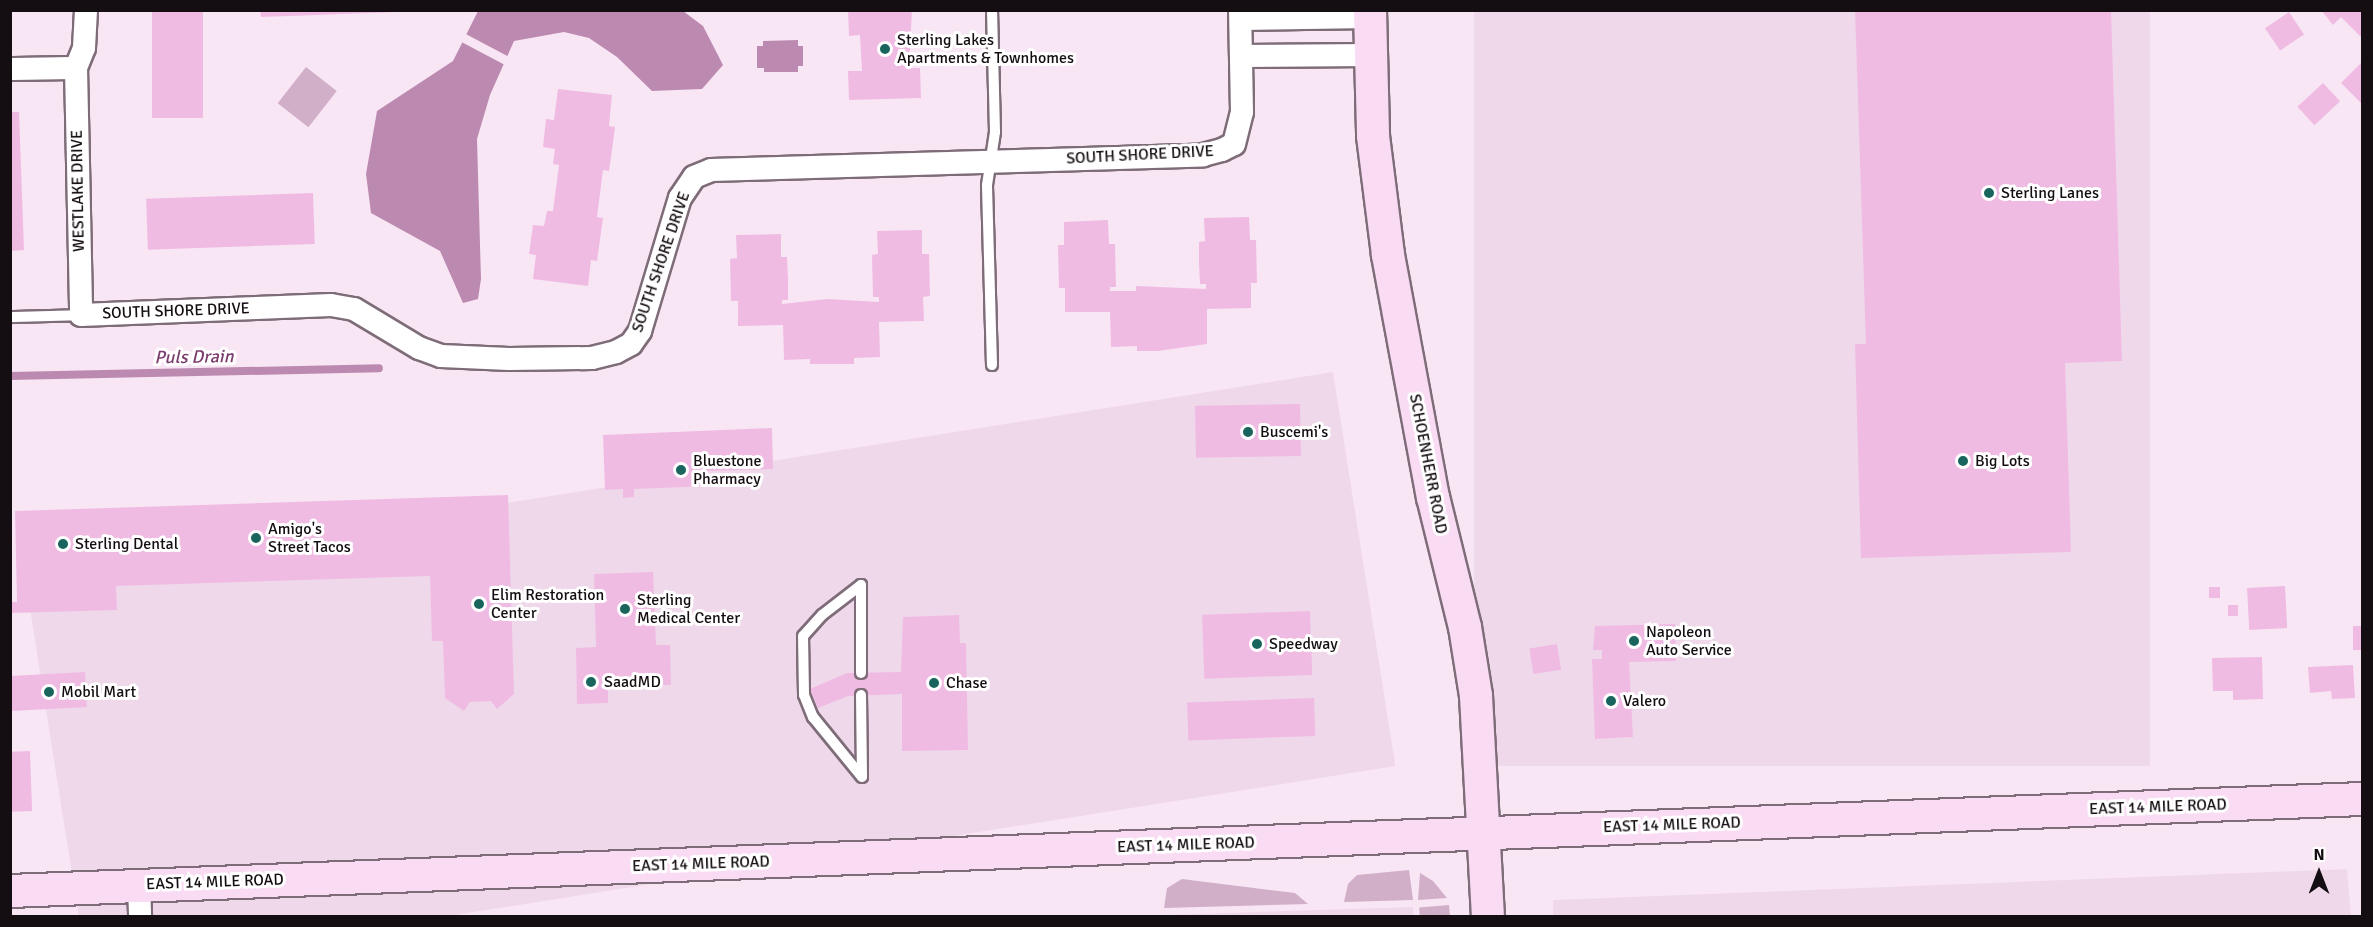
<!DOCTYPE html>
<style>
body{margin:0}
#map{position:relative;width:2373px;height:927px;overflow:hidden;background:#f9e6f4;font-family:Signika,sans-serif}
div>[style]{position:absolute}
.built>*{inset:0;background:#f0d8eb;transform-origin:0 0}
.green>*{inset:0;background:#d2afc9;transform-origin:0 0}
.water>*{inset:0;background:#bc8ab0}
.pier>*{inset:0;background:#f9e6f4;transform-origin:0 0}
.stream>*{height:8px;margin:-4px;padding:0 4px;transform-origin:4px;border-radius:4px;background:#bc8ab0}
.building>*{inset:0;background:#f0bbe3;transform-origin:0 0}
.roads{filter:drop-shadow(2px 0 #7e6d79) drop-shadow(-2px 0 #7e6d79) drop-shadow(0 2px #7e6d79) drop-shadow(0 -2px #7e6d79)}
.lane>*{height:10px;margin:-5px;padding:0 5px;transform-origin:5px;border-radius:5px;background:#fff}
.street>*{height:22px;margin:-11px;padding:0 11px;transform-origin:11px;border-radius:11px;background:#fff}
.secondary>*{height:32px;margin:-16px;padding:0 16px;transform-origin:16px;border-radius:16px;background:#f9dbf3}
.dots>*{width:16px;height:16px;translate:-50% -50%;box-sizing:border-box;border:3px solid #fff;border-radius:50%}
span{translate:-50% -50%;white-space:nowrap;text-align:center;line-height:1.15;-webkit-text-stroke:6px #fff;paint-order:stroke}
.poi-label{font-size:16px;color:#140d12}
.left{translate:0 -50%;text-align:left}
.street-label{font-size:16px;color:#140d12}
.water-label{font-size:18px;color:#7c3d6f;font-style:italic}
.frame{position:absolute;inset:0;border:12px solid #140d12;pointer-events:none}
.north{position:absolute;left:2289px;top:843px;width:60px;height:60px;-webkit-text-stroke:4px #fff;paint-order:stroke;rotate:0deg;font-size:16px;font-weight:700;line-height:24px;text-align:center;color:#140d12}
.north::after{content:'';display:block;margin:auto;width:21px;height:27px;background:#140d12;clip-path:polygon(50% 0,100% 100%,50% 72%,0 100%)}
</style>
<div id="map">
<div class="built">
<div style="left:1474px;top:11px;width:676px;height:755px"></div>
<div style="left:1333px;top:372px;width:399px;height:1324px;rotate:81deg"></div>
<div style="clip-path:polygon(2347px 869px,2351px 916px,1553px 916px,1553px 900px)"></div>
<div style="clip-path:polygon(1413px 907px,1413px 916px,1134px 916px)"></div>
</div>
<div class="green">
<div style="left:306px;top:67px;width:39px;height:46px;rotate:38deg"></div>
<div style="clip-path:polygon(1409px 870px,1413px 900px,1344px 902px,1348px 884px,1357px 875px)"></div>
<div style="clip-path:polygon(1420px 873px,1433px 881px,1447px 898px,1418px 900px)"></div>
<div style="clip-path:polygon(1182px 879px,1295px 893px,1308px 904px,1164px 908px,1167px 888px)"></div>
<div style="left:1449px;top:905px;width:11px;height:30px;rotate:85deg"></div>
</div>
<div class="water">
<div style="clip-path:polygon(478px 11px,683px 11px,703px 26px,723px 65px,702px 89px,652px 91px,617px 57px,589px 38px,564px 32px,514px 41px,490px 95px,477px 139px,481px 279px,478px 299px,463px 303px,440px 251px,371px 213px,366px 174px,377px 111px,453px 61px)"></div>
<div style="clip-path:polygon(798px 40px,798px 46px,803px 46px,803px 66px,798px 66px,798px 72px,764px 72px,764px 68px,757px 68px,757px 46px,763px 46px,763px 41px)"></div>
</div>
<div class="pier">
<div style="left:462px;top:32px;width:54px;height:9px;rotate:28deg"></div>
</div>
<div class="stream">
<div style="left:10px;top:376px;width:369px;rotate:-1.2deg"></div>
</div>
<div class="building">
<div style="left:152px;top:10px;width:51px;height:108px"></div>
<div style="clip-path:polygon(260px 10px,398px 10px,398px 12px,261px 17px)"></div>
<div style="clip-path:polygon(848px 10px,912px 10px,909px 68px,920px 68px,921px 98px,849px 100px,848px 71px,862px 71px,860px 35px,849px 36px)"></div>
<div style="clip-path:polygon(1855px 10px,2111px 10px,2122px 361px,2065px 363px,2071px 552px,1861px 558px,1855px 344px,1866px 344px)"></div>
<div style="clip-path:polygon(2321px 10px,2362px 10px,2362px 38px,2341px 17px,2333px 25px)"></div>
<div style="left:2289px;top:12px;width:27px;height:29px;rotate:56deg"></div>
<div style="clip-path:polygon(2362px 62px,2362px 101px,2361px 103px,2341px 83px)"></div>
<div style="left:2323px;top:83px;width:25px;height:35px;rotate:47deg"></div>
<div style="clip-path:polygon(558px 89px,612px 95px,609px 126px,615px 127px,612px 150px,609px 171px,603px 170px,597px 217px,603px 218px,597px 261px,591px 260px,588px 286px,533px 279px,536px 255px,529px 254px,533px 225px,544px 226px,547px 211px,553px 211px,559px 165px,553px 164px,555px 149px,543px 147px,546px 119px,554px 120px)"></div>
<div style="clip-path:polygon(10px 112px,19px 112px,24px 250px,10px 251px)"></div>
<div style="left:313px;top:193px;width:51px;height:167px;rotate:88deg"></div>
<div style="clip-path:polygon(1249px 217px,1250px 240px,1256px 240px,1257px 283px,1251px 283px,1251px 308px,1207px 309px,1207px 344px,1158px 351px,1137px 351px,1137px 346px,1111px 347px,1110px 312px,1065px 312px,1065px 288px,1059px 288px,1058px 245px,1064px 245px,1064px 222px,1108px 220px,1109px 244px,1115px 244px,1116px 287px,1110px 287px,1110px 291px,1136px 291px,1136px 286px,1206px 289px,1206px 284px,1200px 284px,1199px 263px,1199px 242px,1205px 241px,1204px 218px)"></div>
<div style="clip-path:polygon(922px 230px,922px 254px,929px 254px,930px 296px,923px 297px,924px 321px,879px 322px,880px 357px,854px 358px,854px 364px,810px 364px,810px 359px,784px 360px,783px 325px,738px 326px,738px 301px,731px 301px,730px 259px,737px 258px,736px 235px,781px 234px,781px 257px,787px 257px,788px 280px,788px 300px,782px 300px,782px 304px,827px 299px,879px 302px,879px 297px,873px 297px,872px 255px,878px 254px,877px 231px)"></div>
<div style="left:1300px;top:404px;width:52px;height:105px;rotate:89deg"></div>
<div style="clip-path:polygon(772px 428px,773px 469px,708px 471px,709px 486px,634px 489px,634px 497px,623px 498px,623px 489px,605px 490px,603px 435px)"></div>
<div style="clip-path:polygon(508px 495px,514px 694px,497px 709px,491px 701px,470px 702px,464px 711px,445px 698px,443px 641px,432px 641px,430px 576px,116px 586px,117px 610px,10px 613px,10px 602px,17px 602px,15px 511px)"></div>
<div style="clip-path:polygon(653px 572px,656px 645px,670px 645px,671px 685px,608px 686px,608px 703px,577px 704px,576px 648px,596px 647px,594px 574px)"></div>
<div style="left:2285px;top:586px;width:42px;height:38px;rotate:87deg"></div>
<div style="left:2209px;top:587px;width:11px;height:11px"></div>
<div style="left:2228px;top:605px;width:10px;height:11px"></div>
<div style="left:1310px;top:611px;width:64px;height:108px;rotate:88deg"></div>
<div style="clip-path:polygon(959px 615px,960px 643px,966px 643px,968px 750px,902px 751px,902px 694px,848px 696px,818px 708px,810px 689px,847px 673px,901px 672px,903px 617px)"></div>
<div style="clip-path:polygon(1675px 624px,1676px 661px,1629px 662px,1633px 737px,1595px 739px,1592px 659px,1602px 659px,1602px 650px,1593px 650px,1595px 626px)"></div>
<div style="left:2353px;top:626px;width:9px;height:24px"></div>
<div style="left:1557px;top:644px;width:26px;height:28px;rotate:81deg"></div>
<div style="clip-path:polygon(2262px 657px,2263px 699px,2233px 700px,2233px 691px,2213px 691px,2212px 658px)"></div>
<div style="clip-path:polygon(2353px 665px,2355px 698px,2332px 699px,2331px 691px,2310px 693px,2308px 667px)"></div>
<div style="left:85px;top:672px;width:35px;height:75px;rotate:87deg"></div>
<div style="left:1314px;top:698px;width:38px;height:127px;rotate:88deg"></div>
<div style="left:30px;top:751px;width:60px;height:20px;rotate:88deg"></div>
</div>
<div class="roads">
<div class="lane">
<div style="left:10px;top:317px;width:71px;rotate:-1.6deg"></div>
<div style="left:992px;top:365px;width:180px;rotate:-91.6deg"></div>
<div style="left:987px;top:185px;width:54px;rotate:-81.4deg"></div>
<div style="left:995px;top:132px;width:122px;rotate:-91.4deg"></div>
<div style="left:861px;top:585px;width:49px;rotate:142.4deg"></div>
<div style="left:822px;top:615px;width:28px;rotate:132deg"></div>
<div style="left:803px;top:636px;width:59px;rotate:89deg"></div>
<div style="left:804px;top:695px;width:24px;rotate:68deg"></div>
<div style="left:813px;top:717px;width:77px;rotate:50.8deg"></div>
<div style="left:861px;top:585px;width:88px;rotate:90deg"></div>
<div style="left:861px;top:695px;width:82px;rotate:89.3deg"></div>
</div>
<div class="street">
<div style="left:86px;top:10px;width:38px;rotate:93deg"></div>
<div style="left:84px;top:48px;width:22px;rotate:112deg"></div>
<div style="left:76px;top:68px;width:247px;rotate:88.8deg"></div>
<div style="left:81px;top:315px;width:250px;rotate:-2.3deg"></div>
<div style="left:331px;top:305px;width:23px;rotate:10deg"></div>
<div style="left:354px;top:309px;width:76px;rotate:31deg"></div>
<div style="left:419px;top:348px;width:23px;rotate:20deg"></div>
<div style="left:441px;top:356px;width:68px;rotate:2.5deg"></div>
<div style="left:509px;top:359px;width:83px;rotate:-0.7deg"></div>
<div style="left:592px;top:358px;width:25px;rotate:-14deg"></div>
<div style="left:616px;top:352px;width:17px;rotate:-28deg"></div>
<div style="left:631px;top:344px;width:16px;rotate:-55deg"></div>
<div style="left:640px;top:331px;width:139px;rotate:-73.3deg"></div>
<div style="left:680px;top:198px;width:25px;rotate:-56deg"></div>
<div style="left:694px;top:177px;width:18px;rotate:-22deg"></div>
<div style="left:711px;top:170px;width:492px;rotate:-1.7deg"></div>
<div style="left:1203px;top:155px;width:20px;rotate:-15deg"></div>
<div style="left:1222px;top:150px;width:13px;rotate:-27deg"></div>
<div style="left:1234px;top:144px;width:33px;rotate:-76deg"></div>
<div style="left:1242px;top:112px;width:102px;rotate:-91.1deg"></div>
<div style="left:1241px;top:19px;width:129px;rotate:-0.9deg"></div>
<div style="left:1242px;top:56px;width:129px;rotate:-0.4deg"></div>
<div style="left:10px;top:69px;width:66px;rotate:-0.9deg"></div>
<div style="left:139px;top:885px;width:31px;rotate:88deg"></div>
</div>
<div class="secondary">
<div style="left:1370px;top:10px;width:126px;rotate:88.6deg"></div>
<div style="left:1373px;top:136px;width:120px;rotate:82.8deg"></div>
<div style="left:1388px;top:255px;width:246px;rotate:79.5deg"></div>
<div style="left:1433px;top:497px;width:134px;rotate:76.2deg"></div>
<div style="left:1465px;top:627px;width:70px;rotate:80.9deg"></div>
<div style="left:1476px;top:696px;width:220px;rotate:86.9deg"></div>
<div style="left:10px;top:891px;width:2354px;rotate:-2.24deg"></div>
</div>
</div>
<div class="dots">
<div style="left:885px;top:49px;background:#19645d"></div>
<div style="left:1989px;top:193px;background:#19645d"></div>
<div style="left:1248px;top:432px;background:#19645d"></div>
<div style="left:1963px;top:461px;background:#19645d"></div>
<div style="left:681px;top:470px;background:#19645d"></div>
<div style="left:256px;top:538px;background:#19645d"></div>
<div style="left:63px;top:544px;background:#19645d"></div>
<div style="left:479px;top:604px;background:#19645d"></div>
<div style="left:625px;top:609px;background:#19645d"></div>
<div style="left:1634px;top:641px;background:#19645d"></div>
<div style="left:1257px;top:644px;background:#19645d"></div>
<div style="left:591px;top:682px;background:#19645d"></div>
<div style="left:934px;top:683px;background:#19645d"></div>
<div style="left:49px;top:692px;background:#19645d"></div>
<div style="left:1611px;top:701px;background:#19645d"></div>
</div>
<div class="poi-label">
<span class="left" style="left:897px;top:49px">Sterling Lakes<br>Apartments &amp; Townhomes</span>
<span class="left" style="left:2001px;top:193px">Sterling Lanes</span>
<span class="left" style="left:1260px;top:432px">Buscemi's</span>
<span class="left" style="left:693px;top:470px">Bluestone<br>Pharmacy</span>
<span class="left" style="left:1975px;top:461px">Big Lots</span>
<span class="left" style="left:268px;top:538px">Amigo's<br>Street Tacos</span>
<span class="left" style="left:75px;top:544px">Sterling Dental</span>
<span class="left" style="left:491px;top:604px">Elim Restoration<br>Center</span>
<span class="left" style="left:637px;top:609px">Sterling<br>Medical Center</span>
<span class="left" style="left:1646px;top:641px">Napoleon<br>Auto Service</span>
<span class="left" style="left:1269px;top:644px">Speedway</span>
<span class="left" style="left:604px;top:682px">SaadMD</span>
<span class="left" style="left:946px;top:683px">Chase</span>
<span class="left" style="left:61px;top:692px">Mobil Mart</span>
<span class="left" style="left:1623px;top:701px">Valero</span>
</div>
<div class="street-label">
<span style="left:1140px;top:155px;rotate:-3deg">SOUTH SHORE DRIVE</span>
<span style="left:78px;top:191px;rotate:-91deg">WESTLAKE DRIVE</span>
<span style="left:661px;top:262px;rotate:-71deg">SOUTH SHORE DRIVE</span>
<span style="left:176px;top:311px;rotate:-2deg">SOUTH SHORE DRIVE</span>
<span style="left:1428px;top:464px;rotate:79deg">SCHOENHERR ROAD</span>
<span style="left:2158px;top:807px;rotate:-2deg">EAST 14 MILE ROAD</span>
<span style="left:1672px;top:825px;rotate:-2deg">EAST 14 MILE ROAD</span>
<span style="left:1186px;top:845px;rotate:-2deg">EAST 14 MILE ROAD</span>
<span style="left:701px;top:864px;rotate:-2deg">EAST 14 MILE ROAD</span>
<span style="left:215px;top:882px;rotate:-2deg">EAST 14 MILE ROAD</span>
</div>
<div class="water-label">
<span style="left:194px;top:357px;rotate:-1deg">Puls Drain</span>
</div>
<div class="frame"></div>
<div class="north">N</div>
</div>
